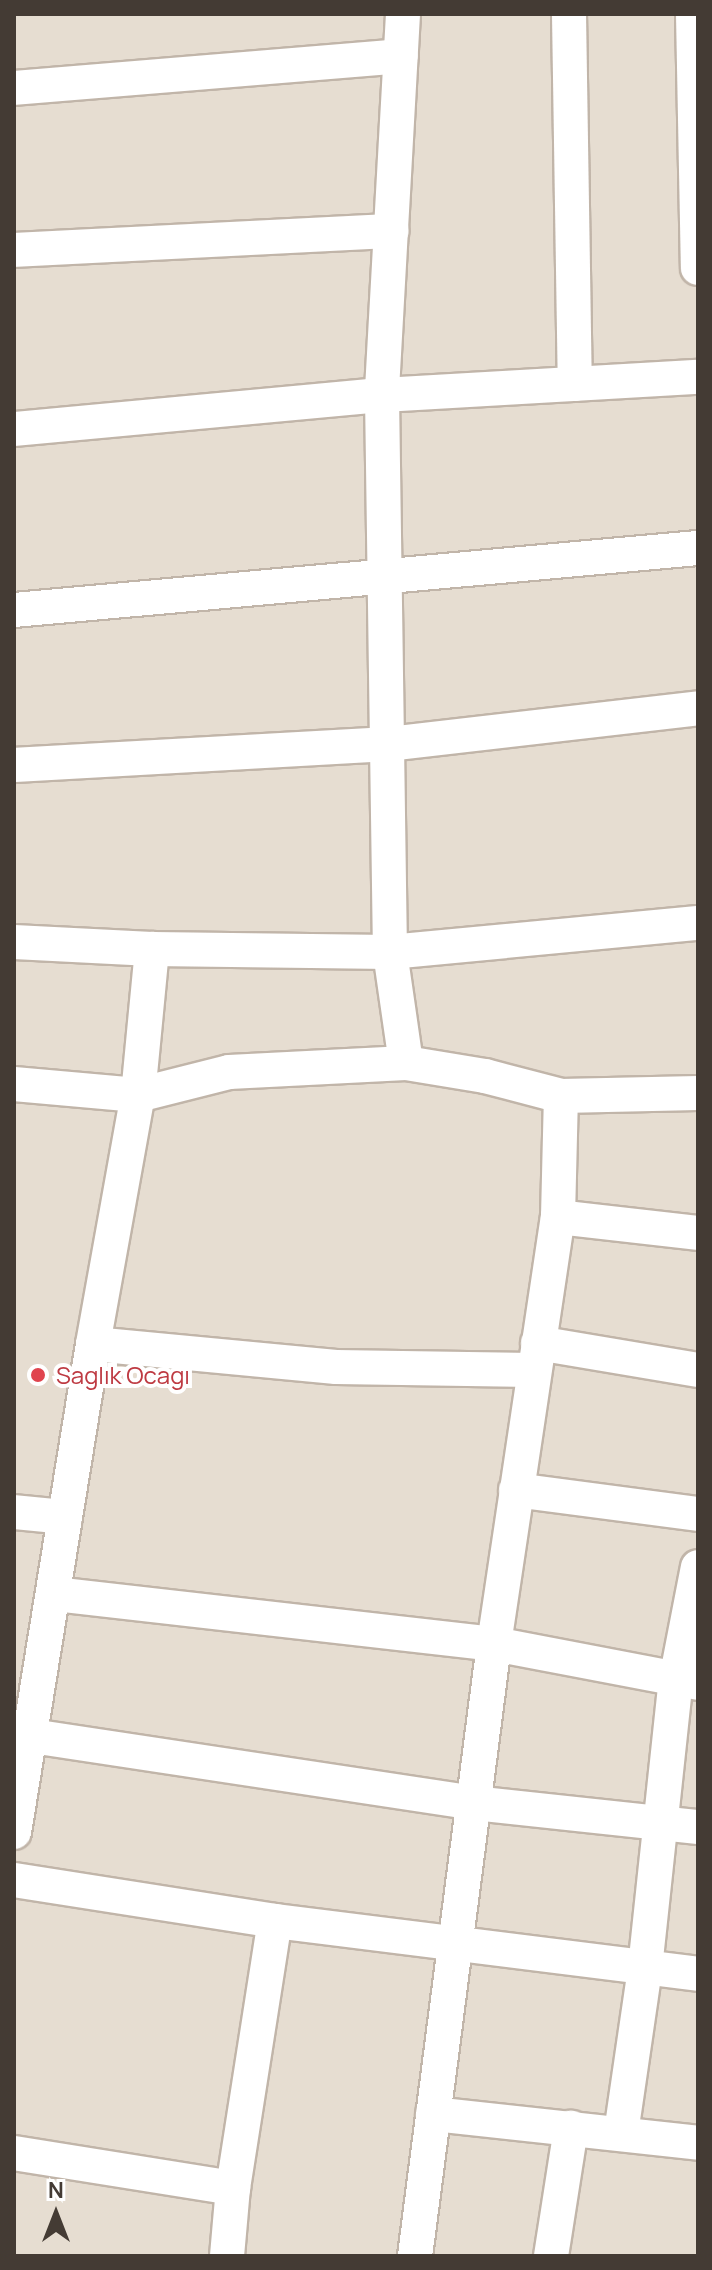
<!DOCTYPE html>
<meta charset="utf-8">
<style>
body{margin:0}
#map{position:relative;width:712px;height:2270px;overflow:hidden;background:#f2ece4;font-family:Manrope,sans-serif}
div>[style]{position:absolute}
.residential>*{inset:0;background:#e6ddd1;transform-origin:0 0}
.roads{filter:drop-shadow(2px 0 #c1b5a9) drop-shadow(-2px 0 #c1b5a9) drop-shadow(0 2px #c1b5a9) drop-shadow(0 -2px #c1b5a9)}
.minor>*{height:34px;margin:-17px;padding:0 17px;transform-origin:17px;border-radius:17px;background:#fff}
.dots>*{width:22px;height:22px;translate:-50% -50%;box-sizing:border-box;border:4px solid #fff;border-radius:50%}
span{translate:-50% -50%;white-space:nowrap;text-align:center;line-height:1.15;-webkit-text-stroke:8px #fff;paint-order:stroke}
.health-label{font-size:24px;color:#be3a42}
.left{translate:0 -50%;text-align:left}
.frame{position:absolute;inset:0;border:16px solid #443b34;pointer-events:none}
.north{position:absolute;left:16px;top:2174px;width:80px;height:80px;-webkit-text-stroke:6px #fff;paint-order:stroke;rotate:0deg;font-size:22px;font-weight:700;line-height:32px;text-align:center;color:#443b34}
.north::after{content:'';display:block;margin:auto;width:28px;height:36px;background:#443b34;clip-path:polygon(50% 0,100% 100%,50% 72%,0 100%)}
</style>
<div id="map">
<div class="residential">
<div style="left:14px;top:14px;width:684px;height:2242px"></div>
</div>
<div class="roads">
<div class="minor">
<div style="left:403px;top:14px;width:382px;rotate:93.2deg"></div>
<div style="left:382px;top:395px;width:557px;rotate:89.18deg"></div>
<div style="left:390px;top:952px;width:112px;rotate:81.8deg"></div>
<div style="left:569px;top:14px;width:370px;rotate:89.1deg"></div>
<div style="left:693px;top:14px;width:254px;rotate:88.9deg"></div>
<div style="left:14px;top:88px;width:388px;rotate:-4.7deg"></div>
<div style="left:14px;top:250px;width:378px;rotate:-2.9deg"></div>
<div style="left:14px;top:429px;width:370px;rotate:-5.3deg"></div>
<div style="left:382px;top:395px;width:317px;rotate:-3.3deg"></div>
<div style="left:14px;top:610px;width:687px;rotate:-5.18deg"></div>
<div style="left:14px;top:765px;width:376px;rotate:-3.2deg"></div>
<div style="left:389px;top:744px;width:311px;rotate:-6.6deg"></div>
<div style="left:14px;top:942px;width:138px;rotate:2.9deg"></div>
<div style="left:152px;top:949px;width:238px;rotate:0.7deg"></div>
<div style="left:390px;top:952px;width:309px;rotate:-5.4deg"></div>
<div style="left:14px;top:1084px;width:124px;rotate:5.1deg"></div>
<div style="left:138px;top:1095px;width:94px;rotate:-14.2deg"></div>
<div style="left:229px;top:1072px;width:177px;rotate:-2.9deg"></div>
<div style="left:406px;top:1063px;width:80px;rotate:9.3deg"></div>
<div style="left:485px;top:1076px;width:79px;rotate:14.7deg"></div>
<div style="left:561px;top:1096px;width:137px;rotate:-1.3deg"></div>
<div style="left:558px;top:1217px;width:141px;rotate:6.5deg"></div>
<div style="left:538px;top:1343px;width:162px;rotate:9.6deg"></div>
<div style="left:93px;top:1344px;width:244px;rotate:5.4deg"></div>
<div style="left:336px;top:1367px;width:197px;rotate:0.9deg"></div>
<div style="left:516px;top:1490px;width:184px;rotate:7.5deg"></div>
<div style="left:14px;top:1512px;width:51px;rotate:5.6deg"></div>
<div style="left:55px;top:1594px;width:442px;rotate:6.5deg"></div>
<div style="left:494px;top:1644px;width:208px;rotate:10.8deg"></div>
<div style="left:32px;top:1736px;width:446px;rotate:8.6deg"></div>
<div style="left:473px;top:1803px;width:226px;rotate:6.1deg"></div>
<div style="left:14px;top:1832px;width:494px;rotate:-80.8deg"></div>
<div style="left:93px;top:1344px;width:253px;rotate:-79.8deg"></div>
<div style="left:138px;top:1095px;width:147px;rotate:-84.5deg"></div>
<div style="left:14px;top:1880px;width:264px;rotate:8.9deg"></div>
<div style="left:275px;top:1921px;width:426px;rotate:7.1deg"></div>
<div style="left:433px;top:2114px;width:267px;rotate:6.2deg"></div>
<div style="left:621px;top:2133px;width:167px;rotate:-81.7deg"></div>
<div style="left:645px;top:1968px;width:290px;rotate:-83.9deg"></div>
<div style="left:676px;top:1680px;width:115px;rotate:-79deg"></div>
<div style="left:14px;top:2153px;width:222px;rotate:9.1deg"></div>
<div style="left:227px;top:2256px;width:68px;rotate:-85deg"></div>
<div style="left:233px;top:2188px;width:270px;rotate:-81.1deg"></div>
<div style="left:415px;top:2256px;width:617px;rotate:-82.64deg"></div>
<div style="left:494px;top:1644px;width:432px;rotate:-81.5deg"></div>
<div style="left:558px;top:1217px;width:121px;rotate:-88.6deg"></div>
<div style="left:551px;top:2256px;width:130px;rotate:-81.1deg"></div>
</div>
</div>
<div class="dots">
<div style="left:38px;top:1375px;background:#e0444e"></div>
</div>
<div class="health-label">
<span class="left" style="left:56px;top:1375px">Saglık Ocagı</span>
</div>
<div class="frame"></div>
<div class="north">N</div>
</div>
